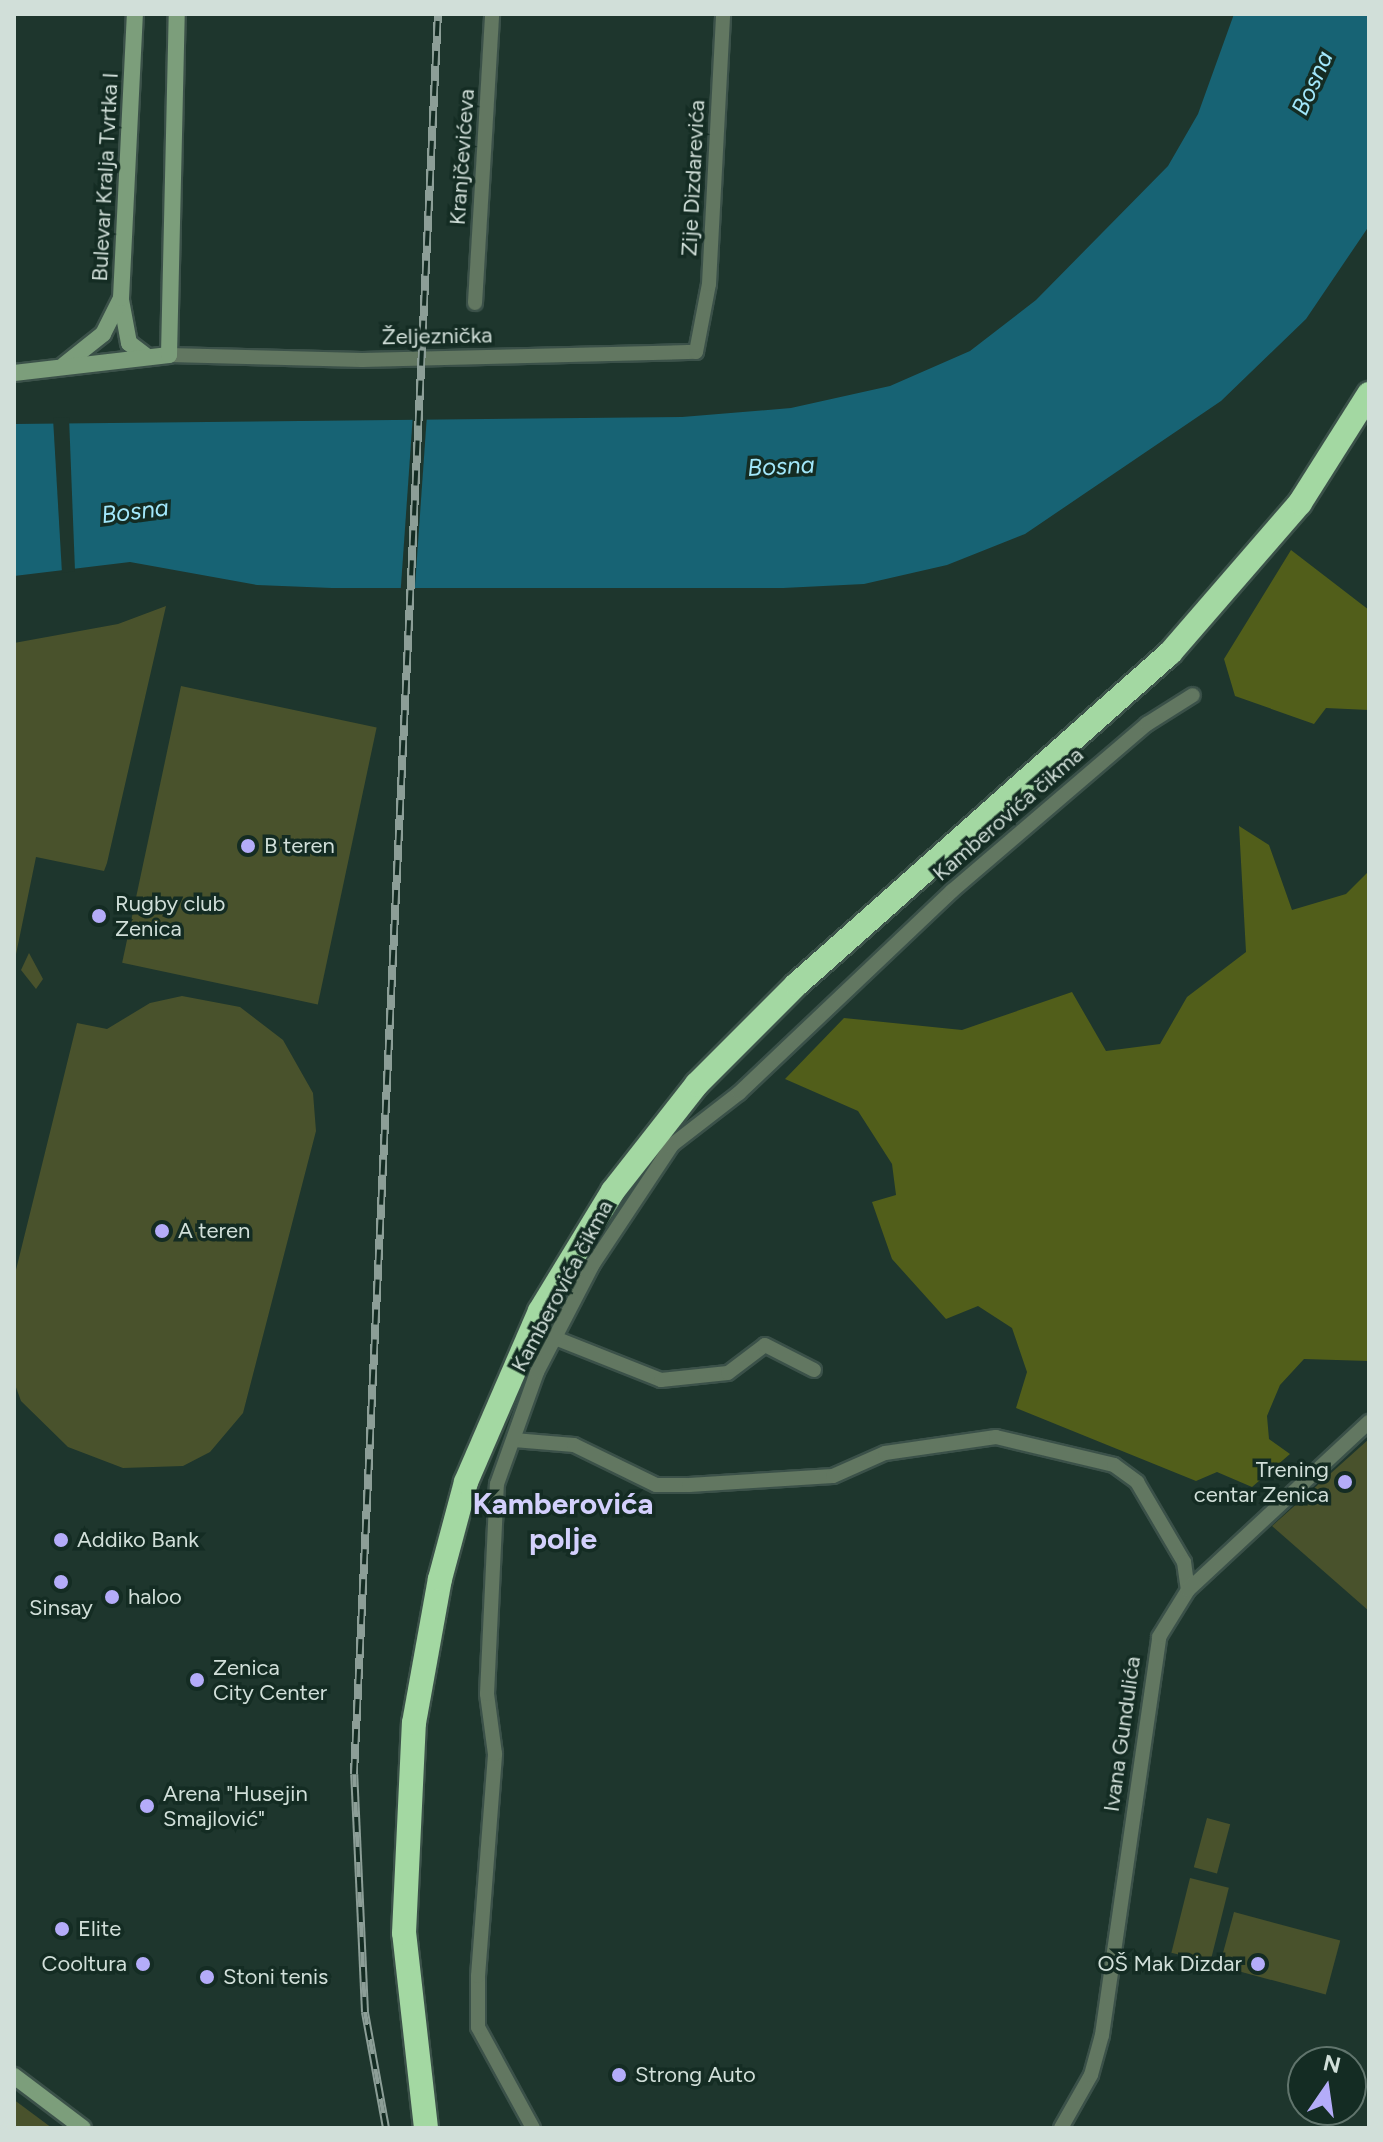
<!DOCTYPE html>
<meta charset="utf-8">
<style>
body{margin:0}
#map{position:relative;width:1383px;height:2142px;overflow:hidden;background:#1e362d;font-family:Figtree,sans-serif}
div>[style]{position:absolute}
.green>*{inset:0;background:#49522c;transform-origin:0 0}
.forest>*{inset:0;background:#515e1a}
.water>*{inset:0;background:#176374}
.pier>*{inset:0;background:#1e362d;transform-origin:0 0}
.roads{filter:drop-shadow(2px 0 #3b5149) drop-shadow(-2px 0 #3b5149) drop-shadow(0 2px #3b5149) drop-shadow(0 -2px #3b5149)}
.street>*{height:14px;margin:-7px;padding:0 7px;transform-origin:7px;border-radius:7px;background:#627761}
.secondary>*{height:16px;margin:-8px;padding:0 8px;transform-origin:8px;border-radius:8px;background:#7c9e7b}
.highway>*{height:24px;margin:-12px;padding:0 12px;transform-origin:12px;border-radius:12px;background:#a3d8a2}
.rail>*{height:8px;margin-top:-4px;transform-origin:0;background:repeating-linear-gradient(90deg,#142c23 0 15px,#8c9e97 0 30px);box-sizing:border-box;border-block:2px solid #8c9e97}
.dots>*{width:22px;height:22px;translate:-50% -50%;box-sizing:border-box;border:4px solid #142c23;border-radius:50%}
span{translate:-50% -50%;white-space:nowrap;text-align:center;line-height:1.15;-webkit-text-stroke:7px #142c23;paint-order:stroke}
.street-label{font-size:22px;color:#d1dfd9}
.poi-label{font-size:22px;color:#d1dfd9}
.left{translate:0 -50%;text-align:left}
.right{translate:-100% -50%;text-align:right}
.water-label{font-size:24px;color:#a2e7fa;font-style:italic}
.district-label{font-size:30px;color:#d3d0fc;font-weight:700}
.frame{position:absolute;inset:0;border:16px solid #d1dfd9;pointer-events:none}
.north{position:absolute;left:1287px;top:2046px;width:80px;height:80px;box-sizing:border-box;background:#142c23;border:2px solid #60746c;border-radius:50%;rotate:13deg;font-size:22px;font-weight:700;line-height:32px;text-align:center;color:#d1dfd9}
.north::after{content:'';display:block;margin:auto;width:28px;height:36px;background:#b4acf9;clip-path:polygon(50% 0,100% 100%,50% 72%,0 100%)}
</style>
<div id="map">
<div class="green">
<div style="clip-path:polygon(166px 606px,107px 863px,104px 871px,36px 857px,14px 964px,14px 643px,118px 624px)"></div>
<div style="left:181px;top:686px;width:200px;height:283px;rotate:12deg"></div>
<div style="clip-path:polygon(29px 953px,43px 979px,36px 989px,21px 970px)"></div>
<div style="clip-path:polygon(182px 996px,240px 1007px,283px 1040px,313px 1093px,316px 1131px,243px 1413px,210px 1452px,183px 1466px,123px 1468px,68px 1447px,21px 1401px,14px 1382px,14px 1278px,77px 1023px,107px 1029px,150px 1003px)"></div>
<div style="clip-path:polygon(1369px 1439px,1369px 1611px,1272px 1526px)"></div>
<div style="left:1207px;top:1818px;width:24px;height:51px;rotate:15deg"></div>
<div style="left:1190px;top:1878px;width:40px;height:77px;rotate:14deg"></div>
<div style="left:1234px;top:1912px;width:110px;height:56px;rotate:15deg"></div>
<div style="clip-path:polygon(14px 2100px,17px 2102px,52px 2128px,14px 2128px)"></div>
</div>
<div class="forest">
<div style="clip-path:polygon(1291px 550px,1369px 610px,1369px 710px,1326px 708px,1314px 724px,1235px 696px,1224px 659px)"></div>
<div style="clip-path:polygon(1239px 826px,1269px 845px,1292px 910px,1346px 894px,1369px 871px,1369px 1361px,1304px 1359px,1280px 1385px,1267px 1416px,1269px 1439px,1290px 1454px,1252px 1487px,1217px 1472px,1196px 1481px,1016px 1408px,1027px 1372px,1012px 1328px,978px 1306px,946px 1319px,892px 1259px,872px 1202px,896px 1195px,892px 1164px,858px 1111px,785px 1079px,844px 1018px,962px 1030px,1072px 992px,1106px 1051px,1160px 1044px,1187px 997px,1246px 952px)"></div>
</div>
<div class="water">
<div style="clip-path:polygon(1234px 14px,1369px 14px,1369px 226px,1306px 319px,1221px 401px,1025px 534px,947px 565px,864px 584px,783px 588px,332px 588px,257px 585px,130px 562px,14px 576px,14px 424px,682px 417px,791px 408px,890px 386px,970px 351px,1036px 300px,1168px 166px,1198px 114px)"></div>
</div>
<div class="pier">
<div style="left:413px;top:414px;width:14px;height:177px;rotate:4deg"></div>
<div style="clip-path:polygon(69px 417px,75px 571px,62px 573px,53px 418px)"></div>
</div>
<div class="roads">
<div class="street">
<div style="left:475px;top:303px;width:289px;rotate:-86.6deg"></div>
<div style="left:169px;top:355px;width:193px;rotate:1.5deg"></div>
<div style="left:362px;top:360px;width:334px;rotate:-1.4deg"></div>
<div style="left:696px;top:352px;width:69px;rotate:-79.2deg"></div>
<div style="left:709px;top:284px;width:270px;rotate:-87deg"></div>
<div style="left:555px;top:1338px;width:114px;rotate:21.6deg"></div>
<div style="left:661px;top:1380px;width:67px;rotate:-6deg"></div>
<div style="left:728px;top:1373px;width:46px;rotate:-37.1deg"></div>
<div style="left:765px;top:1345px;width:55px;rotate:27deg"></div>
<div style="left:514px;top:1440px;width:60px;rotate:4.8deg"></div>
<div style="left:574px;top:1445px;width:91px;rotate:26deg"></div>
<div style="left:656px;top:1485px;width:33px"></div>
<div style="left:689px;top:1485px;width:144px;rotate:-3.6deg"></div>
<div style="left:833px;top:1476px;width:57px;rotate:-23.9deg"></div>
<div style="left:885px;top:1453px;width:112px;rotate:-8.2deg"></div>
<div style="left:996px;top:1437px;width:121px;rotate:13.3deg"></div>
<div style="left:1114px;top:1465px;width:29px;rotate:36deg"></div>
<div style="left:1137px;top:1482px;width:93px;rotate:59.6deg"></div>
<div style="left:1184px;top:1562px;width:28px;rotate:82deg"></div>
<div style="left:533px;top:2128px;width:115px;rotate:-118.6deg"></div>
<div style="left:478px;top:2027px;width:51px;rotate:-90deg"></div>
<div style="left:478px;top:1976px;width:223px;rotate:-85.6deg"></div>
<div style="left:495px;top:1754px;width:61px;rotate:-97.6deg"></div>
<div style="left:487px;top:1694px;width:210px;rotate:-87.3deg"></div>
<div style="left:497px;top:1484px;width:119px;rotate:-70.3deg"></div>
<div style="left:537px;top:1372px;width:122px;rotate:-62.6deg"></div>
<div style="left:593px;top:1264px;width:143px;rotate:-56.4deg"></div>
<div style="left:672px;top:1145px;width:85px;rotate:-37.8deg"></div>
<div style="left:739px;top:1093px;width:294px;rotate:-43.5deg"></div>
<div style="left:952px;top:891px;width:257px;rotate:-40.6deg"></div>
<div style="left:1147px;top:724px;width:54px;rotate:-32.2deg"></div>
<div style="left:1061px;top:2128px;width:61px;rotate:-60.5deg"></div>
<div style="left:1091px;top:2075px;width:41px;rotate:-74.6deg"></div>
<div style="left:1102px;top:2035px;width:402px;rotate:-81.8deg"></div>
<div style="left:1159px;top:1637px;width:55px;rotate:-58.3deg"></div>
<div style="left:1188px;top:1590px;width:247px;rotate:-42.9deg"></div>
</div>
<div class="secondary">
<div style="left:121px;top:300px;width:44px;rotate:79.5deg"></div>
<div style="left:129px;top:343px;width:21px;rotate:37deg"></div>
<div style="left:64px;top:365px;width:50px;rotate:-38.5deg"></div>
<div style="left:103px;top:334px;width:40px;rotate:-63.4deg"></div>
<div style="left:121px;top:298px;width:284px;rotate:-87.2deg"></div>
<div style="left:14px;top:373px;width:156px;rotate:-6.6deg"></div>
<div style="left:169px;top:355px;width:341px;rotate:-88.7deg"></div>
<div style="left:14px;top:2076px;width:86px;rotate:37deg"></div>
</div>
<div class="highway">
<div style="left:426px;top:2128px;width:196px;rotate:-96.4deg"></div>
<div style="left:404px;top:1933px;width:210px;rotate:-87.3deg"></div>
<div style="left:414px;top:1723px;width:146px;rotate:-79.8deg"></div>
<div style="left:440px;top:1579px;width:100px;rotate:-75deg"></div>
<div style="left:466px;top:1482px;width:186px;rotate:-66.6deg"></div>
<div style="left:540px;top:1311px;width:140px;rotate:-58.7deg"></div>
<div style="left:613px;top:1191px;width:136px;rotate:-51.9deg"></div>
<div style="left:697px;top:1084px;width:140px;rotate:-45deg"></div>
<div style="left:796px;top:985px;width:500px;rotate:-41.6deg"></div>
<div style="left:1170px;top:653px;width:198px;rotate:-49.1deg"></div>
<div style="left:1300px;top:503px;width:129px;rotate:-57.7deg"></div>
</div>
</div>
<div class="rail">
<div style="left:386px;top:2128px;width:118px;rotate:-100.3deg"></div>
<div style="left:365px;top:2012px;width:238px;rotate:-92.6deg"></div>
<div style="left:354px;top:1774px;width:1762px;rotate:-87.27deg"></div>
</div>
<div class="dots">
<div style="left:248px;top:846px;background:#b4acf9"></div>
<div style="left:99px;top:916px;background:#b4acf9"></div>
<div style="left:162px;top:1231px;background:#b4acf9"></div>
<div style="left:1345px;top:1482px;background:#b4acf9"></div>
<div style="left:61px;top:1540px;background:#b4acf9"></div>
<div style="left:61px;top:1582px;background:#b4acf9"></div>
<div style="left:112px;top:1597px;background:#b4acf9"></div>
<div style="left:197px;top:1680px;background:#b4acf9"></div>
<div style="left:147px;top:1806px;background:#b4acf9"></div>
<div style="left:62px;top:1929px;background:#b4acf9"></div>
<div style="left:143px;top:1964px;background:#b4acf9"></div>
<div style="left:1258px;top:1964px;background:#b4acf9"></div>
<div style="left:207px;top:1977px;background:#b4acf9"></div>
<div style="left:619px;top:2075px;background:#b4acf9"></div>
</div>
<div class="street-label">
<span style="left:462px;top:157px;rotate:-86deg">Kranjčevićeva</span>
<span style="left:105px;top:177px;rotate:-87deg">Bulevar Kralja Tvrtka I</span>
<span style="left:693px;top:178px;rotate:-87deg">Zije Dizdarevića</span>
<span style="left:437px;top:336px;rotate:-1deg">Željeznička</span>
<span style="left:1008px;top:814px;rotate:-41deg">Kamberovića čikma</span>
<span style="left:562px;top:1286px;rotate:-62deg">Kamberovića čikma</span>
<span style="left:1122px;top:1734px;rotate:-82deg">Ivana Gundulića</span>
</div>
<div class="poi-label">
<span class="left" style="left:264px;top:846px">B teren</span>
<span class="left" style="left:115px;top:916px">Rugby club<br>Zenica</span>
<span class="left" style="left:178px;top:1231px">A teren</span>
<span class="right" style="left:1329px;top:1482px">Trening<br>centar Zenica</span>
<span class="left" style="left:77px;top:1540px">Addiko Bank</span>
<span class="left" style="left:128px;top:1597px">haloo</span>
<span style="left:61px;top:1608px">Sinsay</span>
<span class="left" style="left:213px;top:1680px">Zenica<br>City Center</span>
<span class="left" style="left:163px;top:1806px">Arena "Husejin<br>Smajlović"</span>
<span class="left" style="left:78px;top:1929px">Elite</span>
<span class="right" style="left:127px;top:1964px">Cooltura</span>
<span class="right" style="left:1242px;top:1964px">OŠ Mak Dizdar</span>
<span class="left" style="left:223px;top:1977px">Stoni tenis</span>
<span class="left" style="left:635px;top:2075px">Strong Auto</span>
</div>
<div class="water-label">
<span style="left:1312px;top:83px;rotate:-66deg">Bosna</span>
<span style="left:781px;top:466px;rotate:-3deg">Bosna</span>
<span style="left:135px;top:511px;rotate:-7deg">Bosna</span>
</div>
<div class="district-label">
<span style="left:563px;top:1521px">Kamberovića<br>polje</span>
</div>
<div class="frame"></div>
<div class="north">N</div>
</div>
